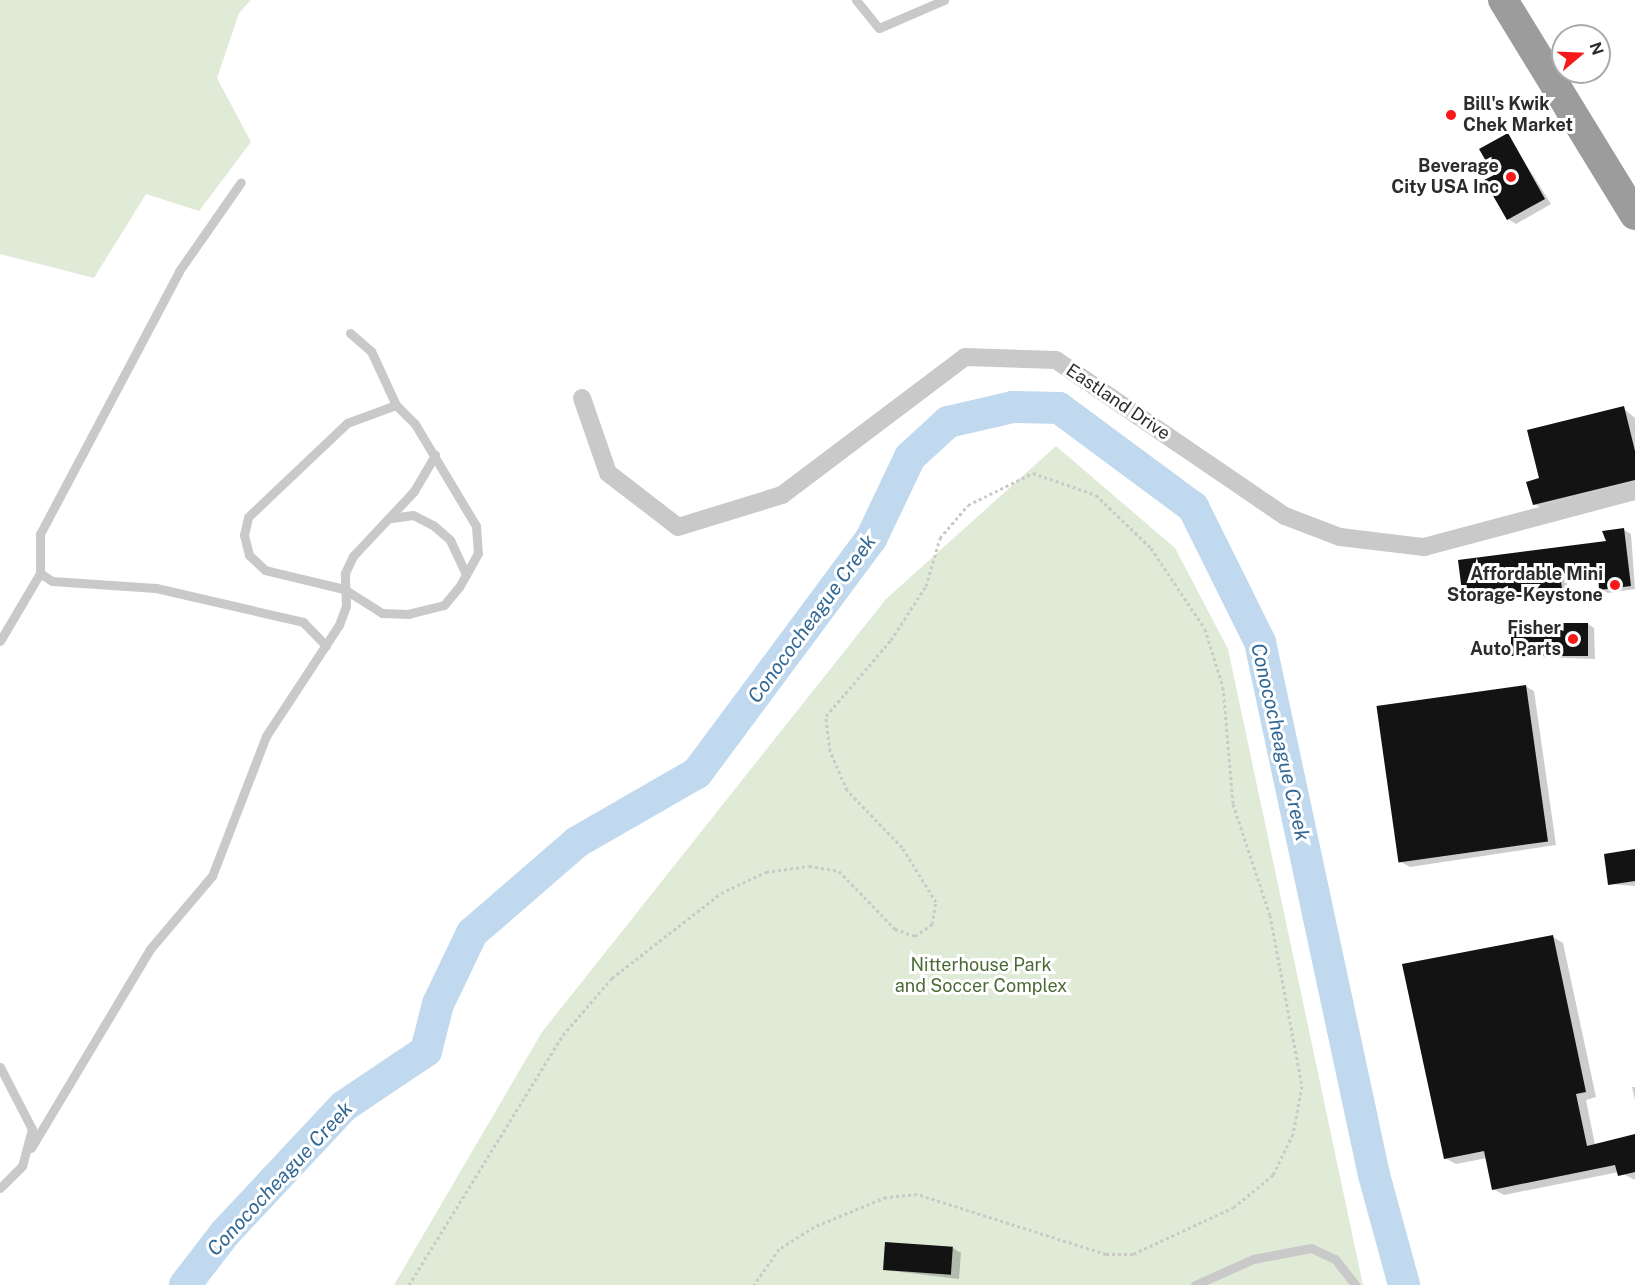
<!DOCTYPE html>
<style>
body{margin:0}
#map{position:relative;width:1635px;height:1285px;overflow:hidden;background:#fff;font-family:"Public Sans",sans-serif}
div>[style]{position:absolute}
.green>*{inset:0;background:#e0ebd7}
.shadow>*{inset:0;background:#0003}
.river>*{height:32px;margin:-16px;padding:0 16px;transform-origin:16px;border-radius:16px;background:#c0d9ee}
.building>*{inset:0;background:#131313;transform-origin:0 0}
.path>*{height:3px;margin-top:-1.5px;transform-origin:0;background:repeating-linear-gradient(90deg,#c9c9c9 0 3px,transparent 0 6px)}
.service>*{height:9px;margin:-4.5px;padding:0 4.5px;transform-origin:4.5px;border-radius:4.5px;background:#c9c9c9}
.minor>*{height:18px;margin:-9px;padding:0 9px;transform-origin:9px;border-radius:9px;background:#c9c9c9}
.trunk>*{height:30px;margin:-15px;padding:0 15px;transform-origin:15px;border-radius:15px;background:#9c9c9c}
.dots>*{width:16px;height:16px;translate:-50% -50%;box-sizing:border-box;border:3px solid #fff;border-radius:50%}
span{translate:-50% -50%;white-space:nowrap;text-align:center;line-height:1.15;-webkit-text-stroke:6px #fff;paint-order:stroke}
.poi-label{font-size:18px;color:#2c2c2c;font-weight:700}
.left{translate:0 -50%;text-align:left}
.right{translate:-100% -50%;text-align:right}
.street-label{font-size:18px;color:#2c2c2c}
.park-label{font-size:18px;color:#4a6b35}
.water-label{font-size:20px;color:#326895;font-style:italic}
.north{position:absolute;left:1551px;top:24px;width:60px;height:60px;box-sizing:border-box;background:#fff;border:2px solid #ababab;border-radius:50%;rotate:71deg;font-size:16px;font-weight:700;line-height:24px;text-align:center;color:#2c2c2c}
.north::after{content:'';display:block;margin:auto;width:21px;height:27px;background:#f7191a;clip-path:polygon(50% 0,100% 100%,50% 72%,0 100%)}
</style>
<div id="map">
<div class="green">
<div style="clip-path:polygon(0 0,251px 0,239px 13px,217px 78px,251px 142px,199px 211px,146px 194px,94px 278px,0 254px)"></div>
<div style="clip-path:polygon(1056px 446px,1175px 548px,1228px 649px,1363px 1285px,394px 1285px,542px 1032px,886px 599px)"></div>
</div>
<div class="shadow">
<div style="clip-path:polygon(1507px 134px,1551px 204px,1516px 224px,1508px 219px,1496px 175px)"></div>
<div style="clip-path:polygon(1623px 408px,1635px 418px,1635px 489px,1545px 510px,1534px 504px,1541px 479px)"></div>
<div style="clip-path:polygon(1624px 530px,1631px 534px,1635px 589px,1608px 593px,1601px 589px,1599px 574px,1566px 578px,1568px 592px,1471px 603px,1464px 600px,1608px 543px)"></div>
<div style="clip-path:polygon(1588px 624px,1594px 628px,1595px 659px,1512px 656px)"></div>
<div style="clip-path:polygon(1525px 686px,1534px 691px,1556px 845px,1410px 867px,1401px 862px)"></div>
<div style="clip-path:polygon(1635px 851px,1635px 886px,1609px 884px)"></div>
<div style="clip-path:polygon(1553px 937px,1563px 943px,1596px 1097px,1586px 1100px,1595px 1145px,1635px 1136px,1635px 1180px,1619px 1172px,1504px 1195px,1493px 1189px,1487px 1158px,1456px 1164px,1445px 1158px)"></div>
<div style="clip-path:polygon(1632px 1087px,1635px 1087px,1635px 1100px)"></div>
<div style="clip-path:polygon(953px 1248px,961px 1253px,959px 1279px,884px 1270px)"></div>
</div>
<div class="river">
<div style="left:185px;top:1285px;width:66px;rotate:-52.4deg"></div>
<div style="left:225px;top:1233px;width:174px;rotate:-46.9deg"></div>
<div style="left:344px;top:1106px;width:99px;rotate:-33.9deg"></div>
<div style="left:426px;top:1051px;width:49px;rotate:-75.7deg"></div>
<div style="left:438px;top:1004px;width:79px;rotate:-64.4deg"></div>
<div style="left:472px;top:933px;width:139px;rotate:-40.9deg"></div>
<div style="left:577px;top:842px;width:138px;rotate:-29.9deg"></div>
<div style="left:697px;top:773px;width:292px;rotate:-53.4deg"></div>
<div style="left:871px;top:539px;width:91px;rotate:-64.6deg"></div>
<div style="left:910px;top:457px;width:52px;rotate:-42.6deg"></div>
<div style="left:948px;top:422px;width:67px;rotate:-13deg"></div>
<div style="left:1013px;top:407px;width:46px;rotate:1.2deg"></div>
<div style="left:1059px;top:408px;width:167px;rotate:36.5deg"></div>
<div style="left:1193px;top:507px;width:151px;rotate:63.6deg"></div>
<div style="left:1260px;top:642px;width:545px;rotate:77.93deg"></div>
<div style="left:1374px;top:1175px;width:114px;rotate:74.7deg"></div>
</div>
<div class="building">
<div style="clip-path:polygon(1508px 133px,1545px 199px,1507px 220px,1484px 180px,1494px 175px,1479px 149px)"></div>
<div style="clip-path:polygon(1624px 406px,1635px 451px,1635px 480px,1533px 505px,1526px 482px,1539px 478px,1527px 430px)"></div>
<div style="clip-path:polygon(1624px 528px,1631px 586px,1599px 590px,1598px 571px,1560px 574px,1562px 589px,1463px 600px,1458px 560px,1606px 541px,1602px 531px)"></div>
<div style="left:1511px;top:623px;width:77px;height:33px"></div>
<div style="left:1526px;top:685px;width:158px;height:151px;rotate:82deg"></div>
<div style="clip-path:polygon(1635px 849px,1635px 881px,1608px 885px,1604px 854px)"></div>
<div style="clip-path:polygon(1553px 935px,1586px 1092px,1576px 1094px,1587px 1146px,1635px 1134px,1635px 1172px,1618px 1176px,1615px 1165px,1492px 1190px,1484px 1151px,1444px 1159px,1402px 964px)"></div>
<div style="left:885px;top:1242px;width:68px;height:28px;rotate:4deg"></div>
</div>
<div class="path">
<div style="left:409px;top:1285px;width:294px;rotate:-58.4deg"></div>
<div style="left:563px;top:1035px;width:75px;rotate:-49.3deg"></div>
<div style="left:612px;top:978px;width:138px;rotate:-37.9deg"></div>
<div style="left:721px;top:893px;width:50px;rotate:-25deg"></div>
<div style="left:766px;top:872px;width:43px;rotate:-7.9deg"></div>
<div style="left:809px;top:866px;width:30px;rotate:9deg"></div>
<div style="left:839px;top:871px;width:81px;rotate:46deg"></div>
<div style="left:895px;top:929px;width:21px;rotate:19deg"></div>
<div style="left:915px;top:936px;width:21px;rotate:-35deg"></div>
<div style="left:932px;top:924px;width:22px;rotate:-80deg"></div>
<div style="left:936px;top:902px;width:65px;rotate:-121.7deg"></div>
<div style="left:902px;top:847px;width:79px;rotate:-134deg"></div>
<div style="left:847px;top:790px;width:43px;rotate:-113.6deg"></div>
<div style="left:830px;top:751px;width:35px;rotate:-97deg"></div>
<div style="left:826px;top:716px;width:100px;rotate:-49.5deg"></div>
<div style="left:891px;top:640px;width:64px;rotate:-57.1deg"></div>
<div style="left:926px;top:586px;width:50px;rotate:-73.7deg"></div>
<div style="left:940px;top:538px;width:43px;rotate:-49.7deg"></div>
<div style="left:968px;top:505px;width:72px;rotate:-26.2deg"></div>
<div style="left:1033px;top:473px;width:67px;rotate:19.2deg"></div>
<div style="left:1096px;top:495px;width:76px;rotate:43.9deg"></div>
<div style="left:1151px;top:548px;width:97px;rotate:56.3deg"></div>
<div style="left:1205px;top:629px;width:61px;rotate:72.8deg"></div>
<div style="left:1223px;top:687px;width:117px;rotate:85.1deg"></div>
<div style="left:1233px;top:804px;width:117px;rotate:71.6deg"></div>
<div style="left:1270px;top:915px;width:174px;rotate:79.4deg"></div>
<div style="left:1302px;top:1086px;width:49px;rotate:100.6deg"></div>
<div style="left:1293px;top:1134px;width:46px;rotate:116deg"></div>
<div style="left:1273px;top:1175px;width:50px;rotate:140.6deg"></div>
<div style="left:1234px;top:1207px;width:111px;rotate:155deg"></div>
<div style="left:1133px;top:1254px;width:27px;rotate:180deg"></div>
<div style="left:1106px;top:1254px;width:198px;rotate:-162.4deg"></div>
<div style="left:917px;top:1194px;width:31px;rotate:174deg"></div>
<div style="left:886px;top:1197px;width:78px;rotate:157.4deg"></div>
<div style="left:814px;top:1227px;width:41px;rotate:147.8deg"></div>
<div style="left:779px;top:1249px;width:44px;rotate:124.8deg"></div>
</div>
<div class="service">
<div style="left:856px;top:0;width:36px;rotate:51deg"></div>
<div style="left:879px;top:28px;width:71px;rotate:-23.3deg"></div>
<div style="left:350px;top:333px;width:28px;rotate:41deg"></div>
<div style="left:371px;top:351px;width:60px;rotate:65.2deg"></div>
<div style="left:396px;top:405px;width:27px;rotate:45deg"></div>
<div style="left:415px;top:424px;width:119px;rotate:59.1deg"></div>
<div style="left:476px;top:526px;width:27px;rotate:86deg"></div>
<div style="left:478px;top:553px;width:39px;rotate:119deg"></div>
<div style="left:459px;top:587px;width:23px;rotate:130deg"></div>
<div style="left:444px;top:605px;width:36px;rotate:166deg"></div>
<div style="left:409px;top:614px;width:27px;rotate:-178deg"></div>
<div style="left:382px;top:613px;width:45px;rotate:-147.7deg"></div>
<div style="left:344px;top:589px;width:81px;rotate:-166.5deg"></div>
<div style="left:265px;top:570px;width:22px;rotate:-137deg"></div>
<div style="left:249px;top:555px;width:21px;rotate:-104deg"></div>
<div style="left:244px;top:535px;width:18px;rotate:-77deg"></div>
<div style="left:248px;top:517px;width:137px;rotate:-43.5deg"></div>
<div style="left:347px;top:423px;width:52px;rotate:-20.2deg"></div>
<div style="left:392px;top:518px;width:21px;rotate:-8deg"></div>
<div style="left:413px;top:515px;width:22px;rotate:27deg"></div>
<div style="left:433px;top:525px;width:23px;rotate:41deg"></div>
<div style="left:450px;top:540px;width:38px;rotate:65deg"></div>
<div style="left:40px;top:573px;width:14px;rotate:34deg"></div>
<div style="left:52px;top:581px;width:104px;rotate:3.9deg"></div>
<div style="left:156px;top:588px;width:151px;rotate:13deg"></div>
<div style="left:303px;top:622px;width:33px;rotate:46deg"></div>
<div style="left:0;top:641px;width:79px;rotate:-59.5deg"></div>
<div style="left:40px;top:573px;width:39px;rotate:-90deg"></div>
<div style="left:40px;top:534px;width:297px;rotate:-62.1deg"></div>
<div style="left:179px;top:271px;width:108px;rotate:-55.1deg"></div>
<div style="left:0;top:1067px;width:70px;rotate:62.7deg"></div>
<div style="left:32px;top:1129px;width:38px;rotate:105deg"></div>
<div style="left:22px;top:1166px;width:31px;rotate:135deg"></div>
<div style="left:31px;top:1148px;width:232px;rotate:-59.1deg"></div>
<div style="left:150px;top:949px;width:96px;rotate:-49.7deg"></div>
<div style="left:212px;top:876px;width:150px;rotate:-68.9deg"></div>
<div style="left:266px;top:736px;width:133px;rotate:-56.7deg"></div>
<div style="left:339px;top:625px;width:20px;rotate:-70deg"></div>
<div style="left:346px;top:606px;width:33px;rotate:-92deg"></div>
<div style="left:345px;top:573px;width:19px;rotate:-65deg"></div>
<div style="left:353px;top:556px;width:89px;rotate:-46.8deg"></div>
<div style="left:414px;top:491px;width:42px;rotate:-59.7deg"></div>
<div style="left:1195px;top:1285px;width:64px;rotate:-24.1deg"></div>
<div style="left:1253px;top:1259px;width:59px;rotate:-10.7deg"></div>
<div style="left:1311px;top:1248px;width:26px;rotate:25deg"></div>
<div style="left:1335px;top:1259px;width:33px;rotate:52deg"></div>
</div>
<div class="minor">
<div style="left:582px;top:398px;width:79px;rotate:70.9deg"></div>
<div style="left:608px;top:473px;width:88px;rotate:37.6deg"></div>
<div style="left:678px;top:527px;width:109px;rotate:-17.1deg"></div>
<div style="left:782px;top:495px;width:229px;rotate:-37deg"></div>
<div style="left:965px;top:357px;width:91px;rotate:1.9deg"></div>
<div style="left:1056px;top:360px;width:277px;rotate:34.3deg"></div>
<div style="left:1285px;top:516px;width:59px;rotate:20.9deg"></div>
<div style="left:1340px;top:537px;width:85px;rotate:6.8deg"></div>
<div style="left:1424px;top:547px;width:218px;rotate:-14.9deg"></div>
</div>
<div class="trunk">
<div style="left:1503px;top:0;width:252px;rotate:58.5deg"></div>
</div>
<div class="dots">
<div style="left:1451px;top:115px;background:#f7191a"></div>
<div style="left:1511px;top:177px;background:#f7191a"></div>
<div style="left:1615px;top:585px;background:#f7191a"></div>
<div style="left:1573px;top:639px;background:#f7191a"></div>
</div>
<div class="poi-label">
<span class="left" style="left:1463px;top:115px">Bill's Kwik<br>Chek Market</span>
<span class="right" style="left:1499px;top:177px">Beverage<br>City USA Inc</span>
<span class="right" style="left:1603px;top:585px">Affordable Mini<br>Storage-Keystone</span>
<span class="right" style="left:1561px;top:639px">Fisher<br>Auto Parts</span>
</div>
<div class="street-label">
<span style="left:1118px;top:402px;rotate:34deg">Eastland Drive</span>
</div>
<div class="park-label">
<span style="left:981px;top:976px">Nitterhouse Park<br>and Soccer Complex</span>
</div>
<div class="water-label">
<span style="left:812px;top:619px;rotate:-54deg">Conococheague Creek</span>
<span style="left:1280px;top:742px;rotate:77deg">Conococheague Creek</span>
<span style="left:280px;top:1179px;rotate:-47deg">Conococheague Creek</span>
</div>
<div class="north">N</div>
</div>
